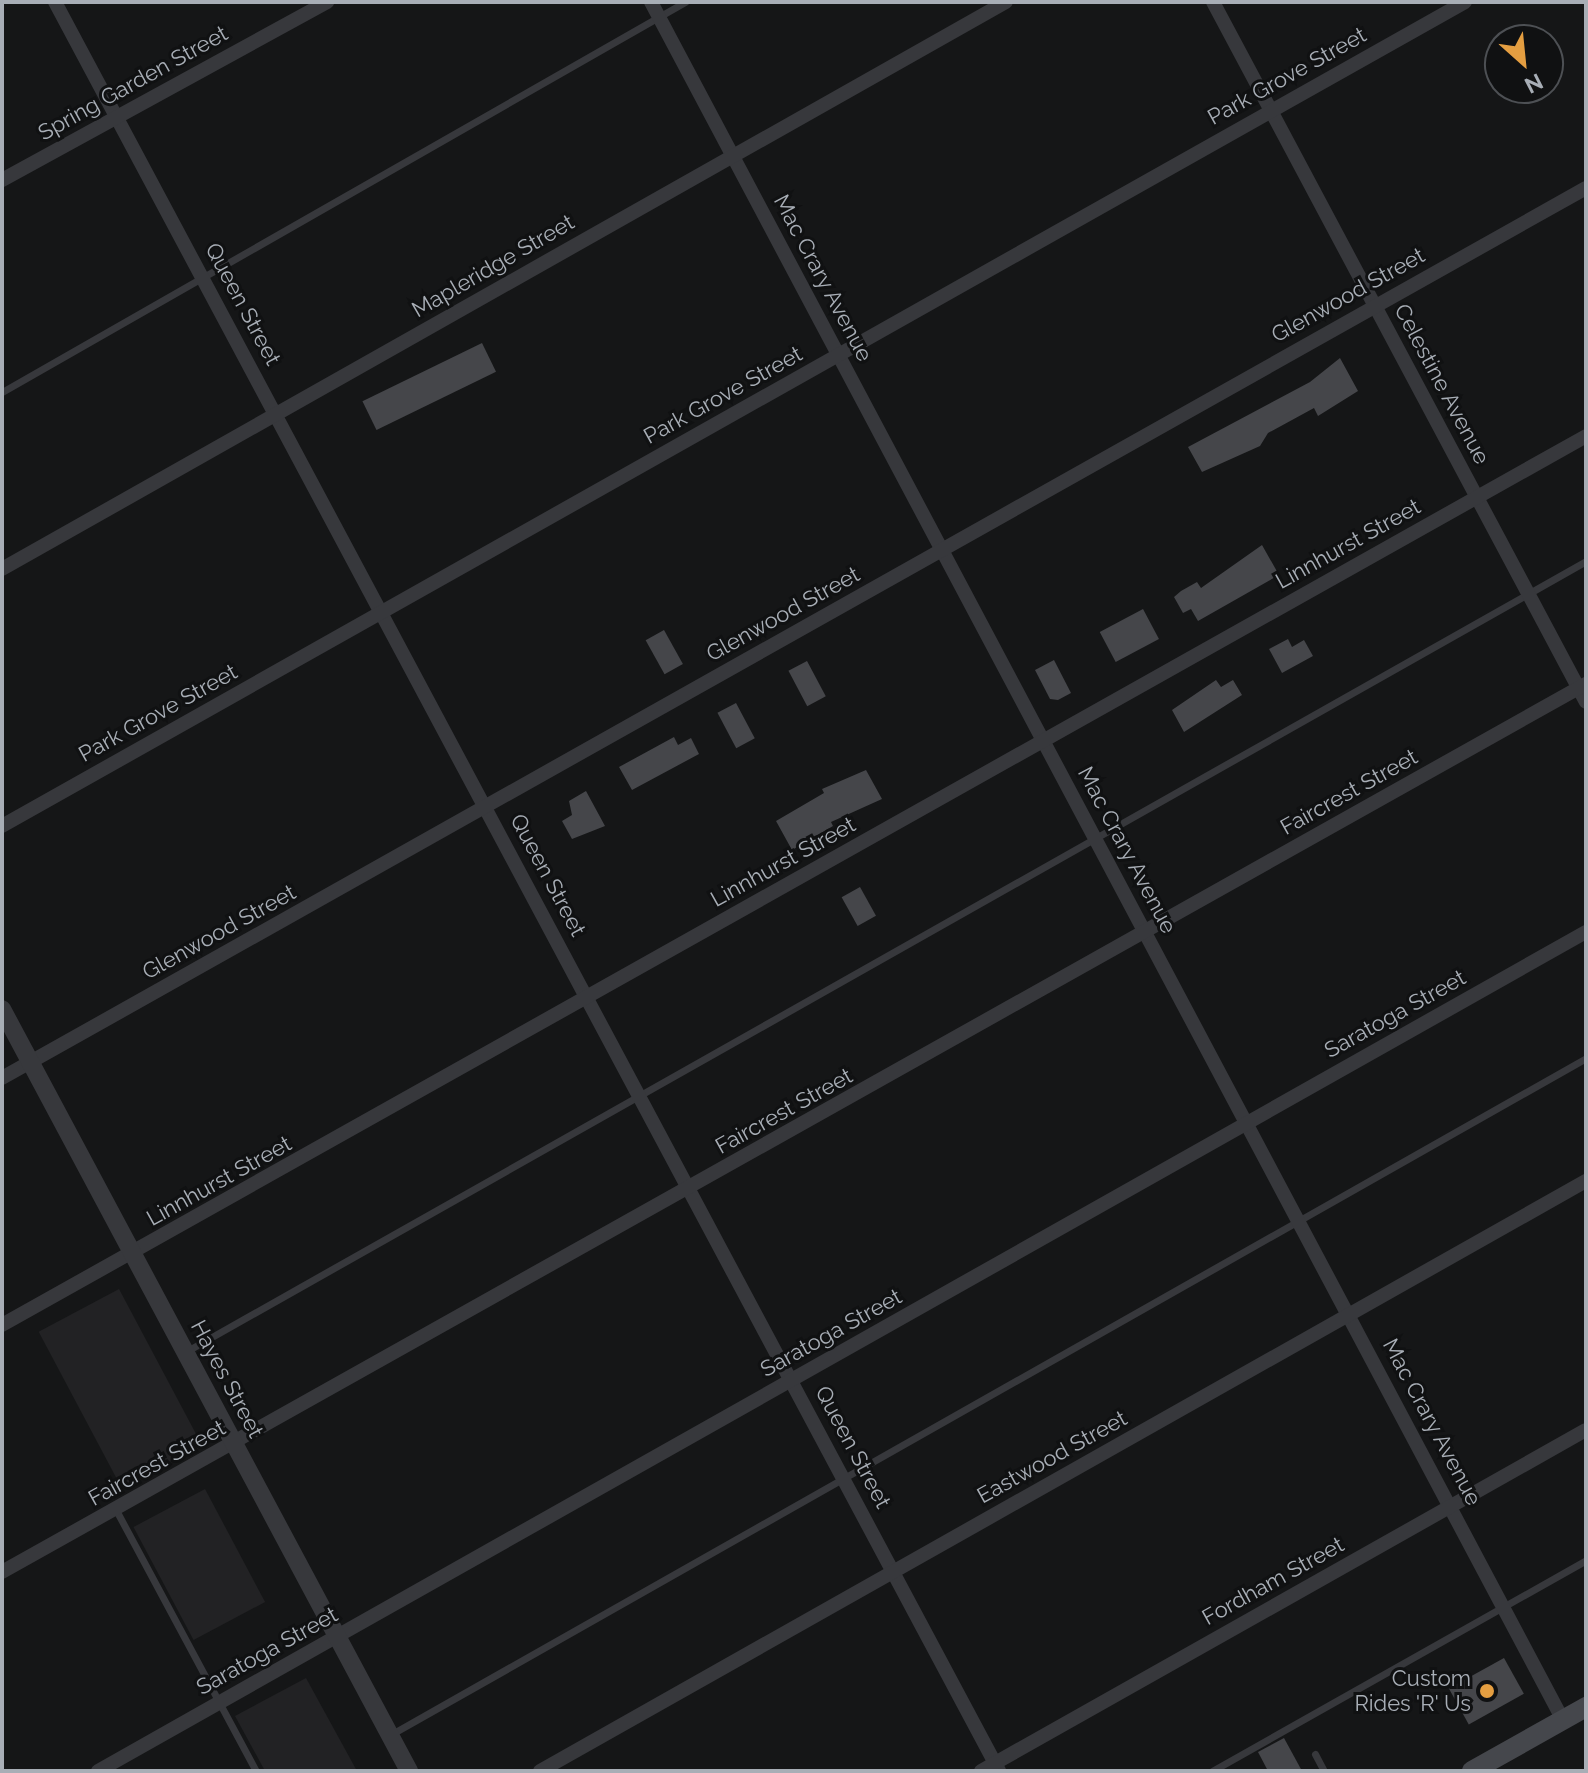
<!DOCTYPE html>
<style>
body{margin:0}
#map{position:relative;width:1588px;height:1773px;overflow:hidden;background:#151617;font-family:Raleway,sans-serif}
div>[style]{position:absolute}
.built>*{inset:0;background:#222224;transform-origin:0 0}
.building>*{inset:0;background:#45464a;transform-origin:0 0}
.service>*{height:7px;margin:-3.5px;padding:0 3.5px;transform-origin:3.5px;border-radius:3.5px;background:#37383c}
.minor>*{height:14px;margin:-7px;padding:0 7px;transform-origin:7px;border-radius:7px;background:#37383c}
.tertiary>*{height:18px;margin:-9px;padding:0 9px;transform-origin:9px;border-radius:9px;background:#37383c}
.secondary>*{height:20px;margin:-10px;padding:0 10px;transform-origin:10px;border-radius:10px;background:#45474c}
.dots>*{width:22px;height:22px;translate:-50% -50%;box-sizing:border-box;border:4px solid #101112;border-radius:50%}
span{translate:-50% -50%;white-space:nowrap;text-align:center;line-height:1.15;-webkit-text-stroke:6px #101112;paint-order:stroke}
.street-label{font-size:22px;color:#a8aeb6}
.poi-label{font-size:22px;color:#a8aeb6}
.right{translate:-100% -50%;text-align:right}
.frame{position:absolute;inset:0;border:4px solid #a8aeb6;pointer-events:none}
.north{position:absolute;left:1484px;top:24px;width:80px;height:80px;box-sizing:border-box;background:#101112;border:2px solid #4d5054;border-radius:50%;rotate:153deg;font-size:22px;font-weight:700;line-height:32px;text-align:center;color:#a8aeb6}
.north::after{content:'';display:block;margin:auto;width:28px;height:36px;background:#e49e41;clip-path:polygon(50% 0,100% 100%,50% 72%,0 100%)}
</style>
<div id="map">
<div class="built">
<div style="left:119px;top:1289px;width:178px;height:91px;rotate:62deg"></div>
<div style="left:205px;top:1489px;width:128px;height:81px;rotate:62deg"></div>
<div style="clip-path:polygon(306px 1678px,357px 1771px,265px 1771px,235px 1716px)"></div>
</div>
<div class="building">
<div style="left:482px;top:343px;width:32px;height:133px;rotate:64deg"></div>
<div style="clip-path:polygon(1340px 358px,1358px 391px,1318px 416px,1314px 408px,1268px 433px,1260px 446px,1202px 472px,1188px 447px,1310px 382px)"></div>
<div style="clip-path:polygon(1262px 545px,1279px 575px,1198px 621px,1191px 609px,1183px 613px,1174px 597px,1181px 591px,1197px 582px,1201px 588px)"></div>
<div style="left:1143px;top:609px;width:34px;height:49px;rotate:62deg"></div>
<div style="left:664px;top:630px;width:39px;height:21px;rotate:61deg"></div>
<div style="clip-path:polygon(1288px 639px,1292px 647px,1304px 640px,1313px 656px,1282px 673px,1269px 649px)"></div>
<div style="clip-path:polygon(1054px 660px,1071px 693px,1058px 700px,1050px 699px,1035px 670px)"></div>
<div style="left:807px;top:661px;width:40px;height:21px;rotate:62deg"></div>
<div style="clip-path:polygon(1216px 680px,1221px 687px,1233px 680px,1242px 695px,1184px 732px,1172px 710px)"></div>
<div style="left:736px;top:703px;width:40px;height:21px;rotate:62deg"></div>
<div style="clip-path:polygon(674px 737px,678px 745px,691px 738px,699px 754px,632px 790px,619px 767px)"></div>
<div style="clip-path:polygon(866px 770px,882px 799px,831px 822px,833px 826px,792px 850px,776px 821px,824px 793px,822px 789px)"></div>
<div style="clip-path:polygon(586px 791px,605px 826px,572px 839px,562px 821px,572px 815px,569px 801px)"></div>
<div style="left:860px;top:887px;width:33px;height:21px;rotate:61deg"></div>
<div style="left:1504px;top:1658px;width:41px;height:63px;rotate:61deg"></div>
<div style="clip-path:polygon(1284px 1738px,1302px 1771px,1268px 1771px,1258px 1752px)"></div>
</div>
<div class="service">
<div style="left:2px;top:392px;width:787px;rotate:-29.73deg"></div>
<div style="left:187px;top:1351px;width:1607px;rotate:-29.45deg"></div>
<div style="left:116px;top:1510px;width:296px;rotate:61.8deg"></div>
<div style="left:390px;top:1735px;width:1374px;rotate:-29.51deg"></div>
<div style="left:1315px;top:1754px;width:19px;rotate:62deg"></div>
<div style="left:1212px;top:1771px;width:429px;rotate:-29.4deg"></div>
</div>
<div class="minor">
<div style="left:55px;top:2px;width:2005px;rotate:61.91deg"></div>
<div style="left:651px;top:2px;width:1945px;rotate:62.04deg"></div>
<div style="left:1213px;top:2px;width:793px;rotate:61.95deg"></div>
<div style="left:2px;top:180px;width:371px;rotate:-28.7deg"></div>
<div style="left:2px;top:569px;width:1153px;rotate:-29.46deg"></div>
<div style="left:2px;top:826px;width:1679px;rotate:-29.39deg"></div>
<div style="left:2px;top:1078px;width:1817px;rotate:-29.33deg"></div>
<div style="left:2px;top:1325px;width:1816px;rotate:-29.3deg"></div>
<div style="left:2px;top:1572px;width:1816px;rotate:-29.28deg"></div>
<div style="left:98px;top:1771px;width:1708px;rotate:-29.42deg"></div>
<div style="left:540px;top:1771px;width:1201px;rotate:-29.43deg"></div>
<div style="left:981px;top:1771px;width:694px;rotate:-29.41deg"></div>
</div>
<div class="tertiary">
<div style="left:2px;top:1009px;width:864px;rotate:61.89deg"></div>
</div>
<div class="secondary">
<div style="left:1472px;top:1771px;width:131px;rotate:-29.3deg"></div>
</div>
<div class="dots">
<div style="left:1487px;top:1691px;background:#e49e41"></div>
</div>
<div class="street-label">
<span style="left:1287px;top:76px;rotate:-29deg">Park Grove Street</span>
<span style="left:133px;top:83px;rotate:-29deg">Spring Garden Street</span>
<span style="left:493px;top:266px;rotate:-30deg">Mapleridge Street</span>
<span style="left:823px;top:278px;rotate:62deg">Mac Crary Avenue</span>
<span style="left:1348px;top:295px;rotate:-29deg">Glenwood Street</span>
<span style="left:243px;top:304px;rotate:62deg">Queen Street</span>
<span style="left:1442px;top:384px;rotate:62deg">Celestine Avenue</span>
<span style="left:723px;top:395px;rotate:-29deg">Park Grove Street</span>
<span style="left:1348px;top:544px;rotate:-29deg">Linnhurst Street</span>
<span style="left:783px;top:614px;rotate:-29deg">Glenwood Street</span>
<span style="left:158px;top:713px;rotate:-29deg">Park Grove Street</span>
<span style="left:1349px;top:792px;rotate:-29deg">Faircrest Street</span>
<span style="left:1127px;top:850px;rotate:62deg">Mac Crary Avenue</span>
<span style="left:783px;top:862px;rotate:-29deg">Linnhurst Street</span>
<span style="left:548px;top:875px;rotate:62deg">Queen Street</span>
<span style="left:219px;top:932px;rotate:-29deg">Glenwood Street</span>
<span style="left:1395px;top:1014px;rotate:-29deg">Saratoga Street</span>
<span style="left:784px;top:1111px;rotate:-29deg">Faircrest Street</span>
<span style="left:219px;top:1181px;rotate:-29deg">Linnhurst Street</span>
<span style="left:831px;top:1333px;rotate:-29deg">Saratoga Street</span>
<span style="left:227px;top:1379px;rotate:62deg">Hayes Street</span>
<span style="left:1432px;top:1422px;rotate:62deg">Mac Crary Avenue</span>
<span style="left:853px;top:1447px;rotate:62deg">Queen Street</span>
<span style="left:1052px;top:1457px;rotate:-29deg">Eastwood Street</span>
<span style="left:157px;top:1463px;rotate:-29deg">Faircrest Street</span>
<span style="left:1273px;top:1581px;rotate:-29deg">Fordham Street</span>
<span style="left:267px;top:1651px;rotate:-29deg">Saratoga Street</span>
</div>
<div class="poi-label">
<span class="right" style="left:1471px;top:1691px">Custom<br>Rides 'R' Us</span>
</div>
<div class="frame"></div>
<div class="north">N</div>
</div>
